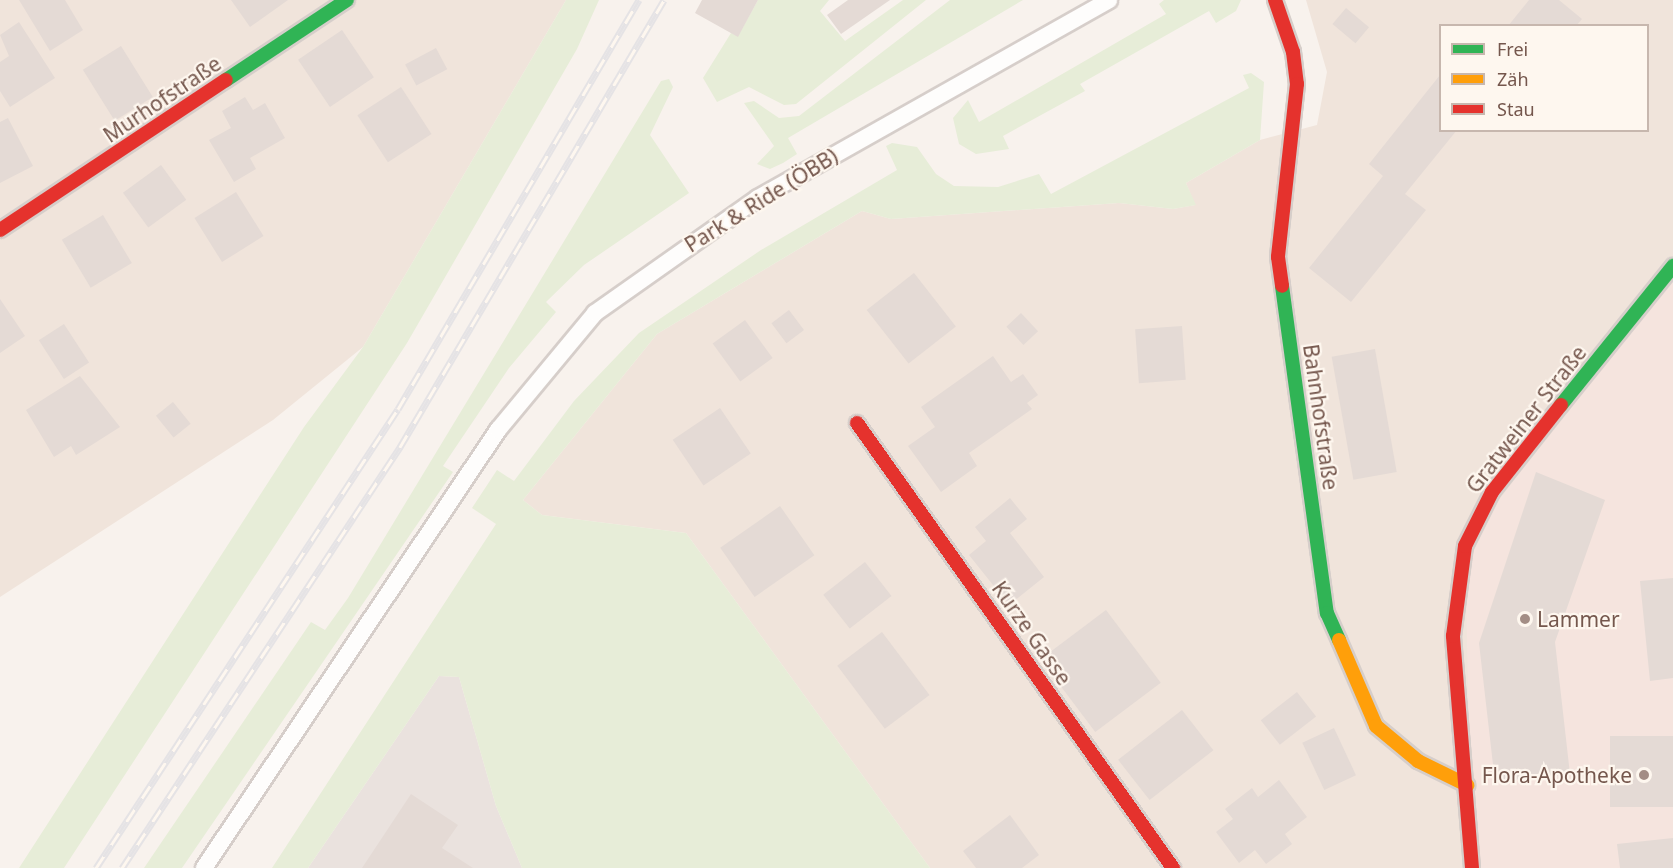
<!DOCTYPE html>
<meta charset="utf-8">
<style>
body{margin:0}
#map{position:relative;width:1673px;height:868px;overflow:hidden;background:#f8f2ed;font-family:"Noto Sans",sans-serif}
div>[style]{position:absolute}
.residential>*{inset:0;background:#f0e4db}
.commercial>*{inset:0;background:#f5e4de}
.industrial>*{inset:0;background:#eae2de}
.green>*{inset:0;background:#e7edd8}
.building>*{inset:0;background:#e4dad5;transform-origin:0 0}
.roads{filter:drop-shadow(2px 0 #d6ceca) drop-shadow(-2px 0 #d6ceca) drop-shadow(0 2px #d6ceca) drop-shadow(0 -2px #d6ceca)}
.lane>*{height:16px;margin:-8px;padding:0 8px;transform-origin:8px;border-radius:8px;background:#fefdfc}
.fast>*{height:14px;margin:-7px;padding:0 7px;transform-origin:7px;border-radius:7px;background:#30b455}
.slow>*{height:14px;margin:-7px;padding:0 7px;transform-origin:7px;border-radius:7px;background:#ff9f0a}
.jam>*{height:14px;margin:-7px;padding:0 7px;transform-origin:7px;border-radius:7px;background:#e5322d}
.rail>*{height:7px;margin-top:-3.5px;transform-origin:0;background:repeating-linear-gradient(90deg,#fef7ef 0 14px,#e5e3e5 0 28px);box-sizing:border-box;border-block:2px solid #e5e3e5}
.dots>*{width:16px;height:16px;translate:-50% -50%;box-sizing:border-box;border:3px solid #fef7ef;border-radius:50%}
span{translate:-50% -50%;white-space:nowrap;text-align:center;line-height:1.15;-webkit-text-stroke:4.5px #fef7ef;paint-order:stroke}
.street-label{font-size:21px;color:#75574d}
.poi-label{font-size:21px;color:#75574d}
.left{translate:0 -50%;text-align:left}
.right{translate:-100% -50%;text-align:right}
.legend{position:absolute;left:1439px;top:24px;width:210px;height:108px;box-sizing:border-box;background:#fef7ef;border:2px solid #c7b7ae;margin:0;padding:8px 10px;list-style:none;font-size:18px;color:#75574d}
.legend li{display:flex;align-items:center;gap:12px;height:30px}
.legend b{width:30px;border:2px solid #c7b7ae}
</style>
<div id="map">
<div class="residential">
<div style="clip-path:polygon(0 0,566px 0,363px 347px,273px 420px,0 597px)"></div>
<div style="clip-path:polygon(evenodd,1306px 0,1673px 0,1673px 868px,930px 868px,686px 533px,542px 515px,523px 500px,657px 334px,862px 211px,891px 219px,1119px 203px,1173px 209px,1195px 205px,1186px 183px,1260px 140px,1317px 125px,1327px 72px,1306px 0,1440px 26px,1648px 26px,1648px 130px,1440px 130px,1440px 26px)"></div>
</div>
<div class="commercial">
<div style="clip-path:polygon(1673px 266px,1673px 868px,1472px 868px,1465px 546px)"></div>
</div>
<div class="industrial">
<div style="clip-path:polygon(439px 676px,459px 677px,496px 806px,522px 868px,308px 868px)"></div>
</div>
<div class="green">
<div style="clip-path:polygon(566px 0,599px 0,577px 49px,407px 343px,64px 868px,19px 868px,304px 427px,363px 347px)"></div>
<div style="clip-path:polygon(758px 0,829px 0,820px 11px,845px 41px,903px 0,926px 0,796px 104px,784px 105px,749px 87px,717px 102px,703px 78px,731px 33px,738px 36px)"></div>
<div style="clip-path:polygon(950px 0,1023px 0,788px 138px,797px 154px,783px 163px,770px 169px,757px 164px,774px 146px,744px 103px,754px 101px,779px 118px,799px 116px)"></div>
<div style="clip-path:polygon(1164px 0,1241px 0,1236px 11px,1216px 23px,1209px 11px,1080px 84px,1085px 91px,1003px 136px,1009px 149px,976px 154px,959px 144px,953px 118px,968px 100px,979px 122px,1166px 14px,1159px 4px)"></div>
<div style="clip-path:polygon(1251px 73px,1264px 82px,1260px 140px,1186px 183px,1196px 205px,1173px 209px,1119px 203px,891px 219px,862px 211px,657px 334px,523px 500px,542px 515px,686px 533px,930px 868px,522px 868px,496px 806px,459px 677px,439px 676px,308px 868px,272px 868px,496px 524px,472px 508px,497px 470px,514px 481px,574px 401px,639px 333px,761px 250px,897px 170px,886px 146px,892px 143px,917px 147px,936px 174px,954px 186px,998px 187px,1039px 174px,1051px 194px,1249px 88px,1243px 75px)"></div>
<div style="clip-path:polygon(669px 79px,673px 87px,650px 135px,689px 193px,584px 265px,546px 302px,556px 312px,509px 368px,443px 466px,453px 472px,182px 868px,144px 868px,311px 622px,325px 630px,348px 598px,661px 81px)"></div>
</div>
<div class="building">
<div style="clip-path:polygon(19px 0,65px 0,83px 30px,50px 51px)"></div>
<div style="clip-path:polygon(231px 0,288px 0,250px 27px)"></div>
<div style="clip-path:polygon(702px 0,758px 0,738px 37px,695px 13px)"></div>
<div style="clip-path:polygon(848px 0,890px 0,841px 34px,827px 15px)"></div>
<div style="clip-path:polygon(1529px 0,1559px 0,1582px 19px,1576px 26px,1508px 26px)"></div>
<div style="left:1346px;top:8px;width:30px;height:21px;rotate:40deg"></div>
<div style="clip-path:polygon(19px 22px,55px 78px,10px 107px,0 91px,0 62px,9px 56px,0 35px)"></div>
<div style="left:342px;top:30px;width:57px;height:53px;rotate:56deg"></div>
<div style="left:121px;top:46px;width:60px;height:45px;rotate:58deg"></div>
<div style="left:436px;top:48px;width:24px;height:35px;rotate:62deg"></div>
<div style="clip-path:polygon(1440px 75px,1440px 130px,1457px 130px,1405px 194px,1426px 210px,1351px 302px,1309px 268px,1383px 176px,1369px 164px)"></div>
<div style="left:401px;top:87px;width:56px;height:52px;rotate:57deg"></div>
<div style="clip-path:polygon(245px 97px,253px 110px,265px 103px,285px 138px,250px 158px,256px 169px,234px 182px,209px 140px,231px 128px,222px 111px)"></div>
<div style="clip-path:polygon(8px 118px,33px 166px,0 183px,0 122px)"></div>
<div style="left:161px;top:165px;width:43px;height:47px;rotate:54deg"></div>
<div style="left:236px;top:192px;width:52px;height:49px;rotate:58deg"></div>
<div style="left:103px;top:215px;width:56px;height:48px;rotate:59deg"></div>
<div style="left:914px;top:273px;width:68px;height:60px;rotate:52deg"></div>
<div style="clip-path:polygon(0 299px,25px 336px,0 353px)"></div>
<div style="left:789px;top:310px;width:25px;height:22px;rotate:53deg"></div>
<div style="left:1021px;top:313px;width:25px;height:20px;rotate:47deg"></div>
<div style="left:745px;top:320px;width:47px;height:40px;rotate:54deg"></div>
<div style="left:64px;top:324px;width:46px;height:30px;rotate:57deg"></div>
<div style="left:1182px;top:326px;width:54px;height:47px;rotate:86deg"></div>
<div style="left:1375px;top:349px;width:125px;height:44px;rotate:80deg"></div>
<div style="clip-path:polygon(993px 356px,1011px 382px,1023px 374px,1038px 395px,1027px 403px,1032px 409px,969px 453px,977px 466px,941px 492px,908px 446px,935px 427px,921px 407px)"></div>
<div style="clip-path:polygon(80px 376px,120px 427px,76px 455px,71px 446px,54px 457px,26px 410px)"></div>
<div style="left:173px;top:402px;width:28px;height:22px;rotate:51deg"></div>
<div style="left:720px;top:408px;width:55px;height:57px;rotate:56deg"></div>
<div style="clip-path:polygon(1536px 472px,1605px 500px,1555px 642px,1570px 774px,1495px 782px,1479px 643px)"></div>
<div style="clip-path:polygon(1010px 498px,1027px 519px,1010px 533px,1044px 577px,1009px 605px,969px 555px,986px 541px,975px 527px)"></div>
<div style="left:780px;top:506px;width:60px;height:73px;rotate:55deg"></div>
<div style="left:865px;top:562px;width:43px;height:53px;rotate:52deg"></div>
<div style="clip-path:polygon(1673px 578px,1673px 678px,1650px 681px,1640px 581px)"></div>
<div style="left:1106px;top:610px;width:91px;height:82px;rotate:53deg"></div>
<div style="left:882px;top:632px;width:79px;height:56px;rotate:53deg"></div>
<div style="left:1297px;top:692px;width:31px;height:46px;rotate:52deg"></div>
<div style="left:1182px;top:710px;width:51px;height:81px;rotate:52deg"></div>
<div style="left:1334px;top:728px;width:52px;height:35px;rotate:65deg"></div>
<div style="left:1673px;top:736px;width:71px;height:63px;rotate:90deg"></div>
<div style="clip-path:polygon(1279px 780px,1307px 817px,1285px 834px,1292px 844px,1266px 864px,1255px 850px,1239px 863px,1216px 832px,1233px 819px,1225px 809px,1252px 788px,1258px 797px)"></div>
<div style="clip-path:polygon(411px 794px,458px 825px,442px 848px,473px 868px,362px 868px)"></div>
<div style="clip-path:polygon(1010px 815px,1039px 855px,1022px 868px,976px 868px,963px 851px)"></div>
<div style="clip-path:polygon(1673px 838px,1673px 868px,1620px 868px,1617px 844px)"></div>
</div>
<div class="roads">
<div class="lane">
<div style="left:204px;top:868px;width:528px;rotate:-56.13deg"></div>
<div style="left:498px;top:430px;width:152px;rotate:-50.3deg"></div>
<div style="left:595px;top:313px;width:199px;rotate:-35.2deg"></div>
<div style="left:758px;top:198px;width:403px;rotate:-29.4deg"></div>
</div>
<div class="fast">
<div style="left:226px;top:80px;width:145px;rotate:-33.5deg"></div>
<div style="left:1282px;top:286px;width:330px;rotate:82.2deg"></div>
<div style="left:1327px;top:613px;width:30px;rotate:66deg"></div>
<div style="left:1561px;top:405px;width:179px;rotate:-51.1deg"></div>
</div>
<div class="slow">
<div style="left:1339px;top:640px;width:94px;rotate:66.7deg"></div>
<div style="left:1376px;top:726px;width:55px;rotate:39.8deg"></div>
<div style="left:1418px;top:761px;width:55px;rotate:26.1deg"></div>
</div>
<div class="jam">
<div style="left:1275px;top:0;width:55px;rotate:70.9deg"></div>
<div style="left:1293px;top:52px;width:32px;rotate:83deg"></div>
<div style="left:1297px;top:84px;width:174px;rotate:96.3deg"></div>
<div style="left:1278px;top:257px;width:29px;rotate:82deg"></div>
<div style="left:0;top:230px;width:271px;rotate:-33.6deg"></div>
<div style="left:857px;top:423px;width:546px;rotate:54.62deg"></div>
<div style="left:1472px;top:868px;width:233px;rotate:-94.7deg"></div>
<div style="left:1453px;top:636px;width:91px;rotate:-82.4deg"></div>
<div style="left:1465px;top:546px;width:60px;rotate:-63.4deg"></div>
<div style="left:1492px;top:492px;width:111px;rotate:-51.6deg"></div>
</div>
</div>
<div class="rail">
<div style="left:96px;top:868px;width:549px;rotate:-56.66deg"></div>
<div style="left:398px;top:409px;width:475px;rotate:-59.5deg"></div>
<div style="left:122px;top:868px;width:505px;rotate:-56.56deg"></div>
<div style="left:400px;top:447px;width:519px;rotate:-59.43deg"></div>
</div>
<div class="dots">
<div style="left:1525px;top:619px;background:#a38d85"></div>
<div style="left:1644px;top:775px;background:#a38d85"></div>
</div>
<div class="street-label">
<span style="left:162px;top:99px;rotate:-34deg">Murhofstraße</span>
<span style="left:761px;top:200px;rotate:-32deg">Park &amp; Ride (ÖBB)</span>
<span style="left:1321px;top:417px;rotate:82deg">Bahnhofstraße</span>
<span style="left:1526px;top:419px;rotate:-52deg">Gratweiner Straße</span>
<span style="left:1032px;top:633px;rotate:55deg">Kurze Gasse</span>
</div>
<div class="poi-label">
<span class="left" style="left:1537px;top:619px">Lammer</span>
<span class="right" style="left:1632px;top:775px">Flora-Apotheke</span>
</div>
<ul class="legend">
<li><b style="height:8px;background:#30b455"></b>Frei</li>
<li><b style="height:8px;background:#ff9f0a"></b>Zäh</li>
<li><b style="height:8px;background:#e5322d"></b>Stau</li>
</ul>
</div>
